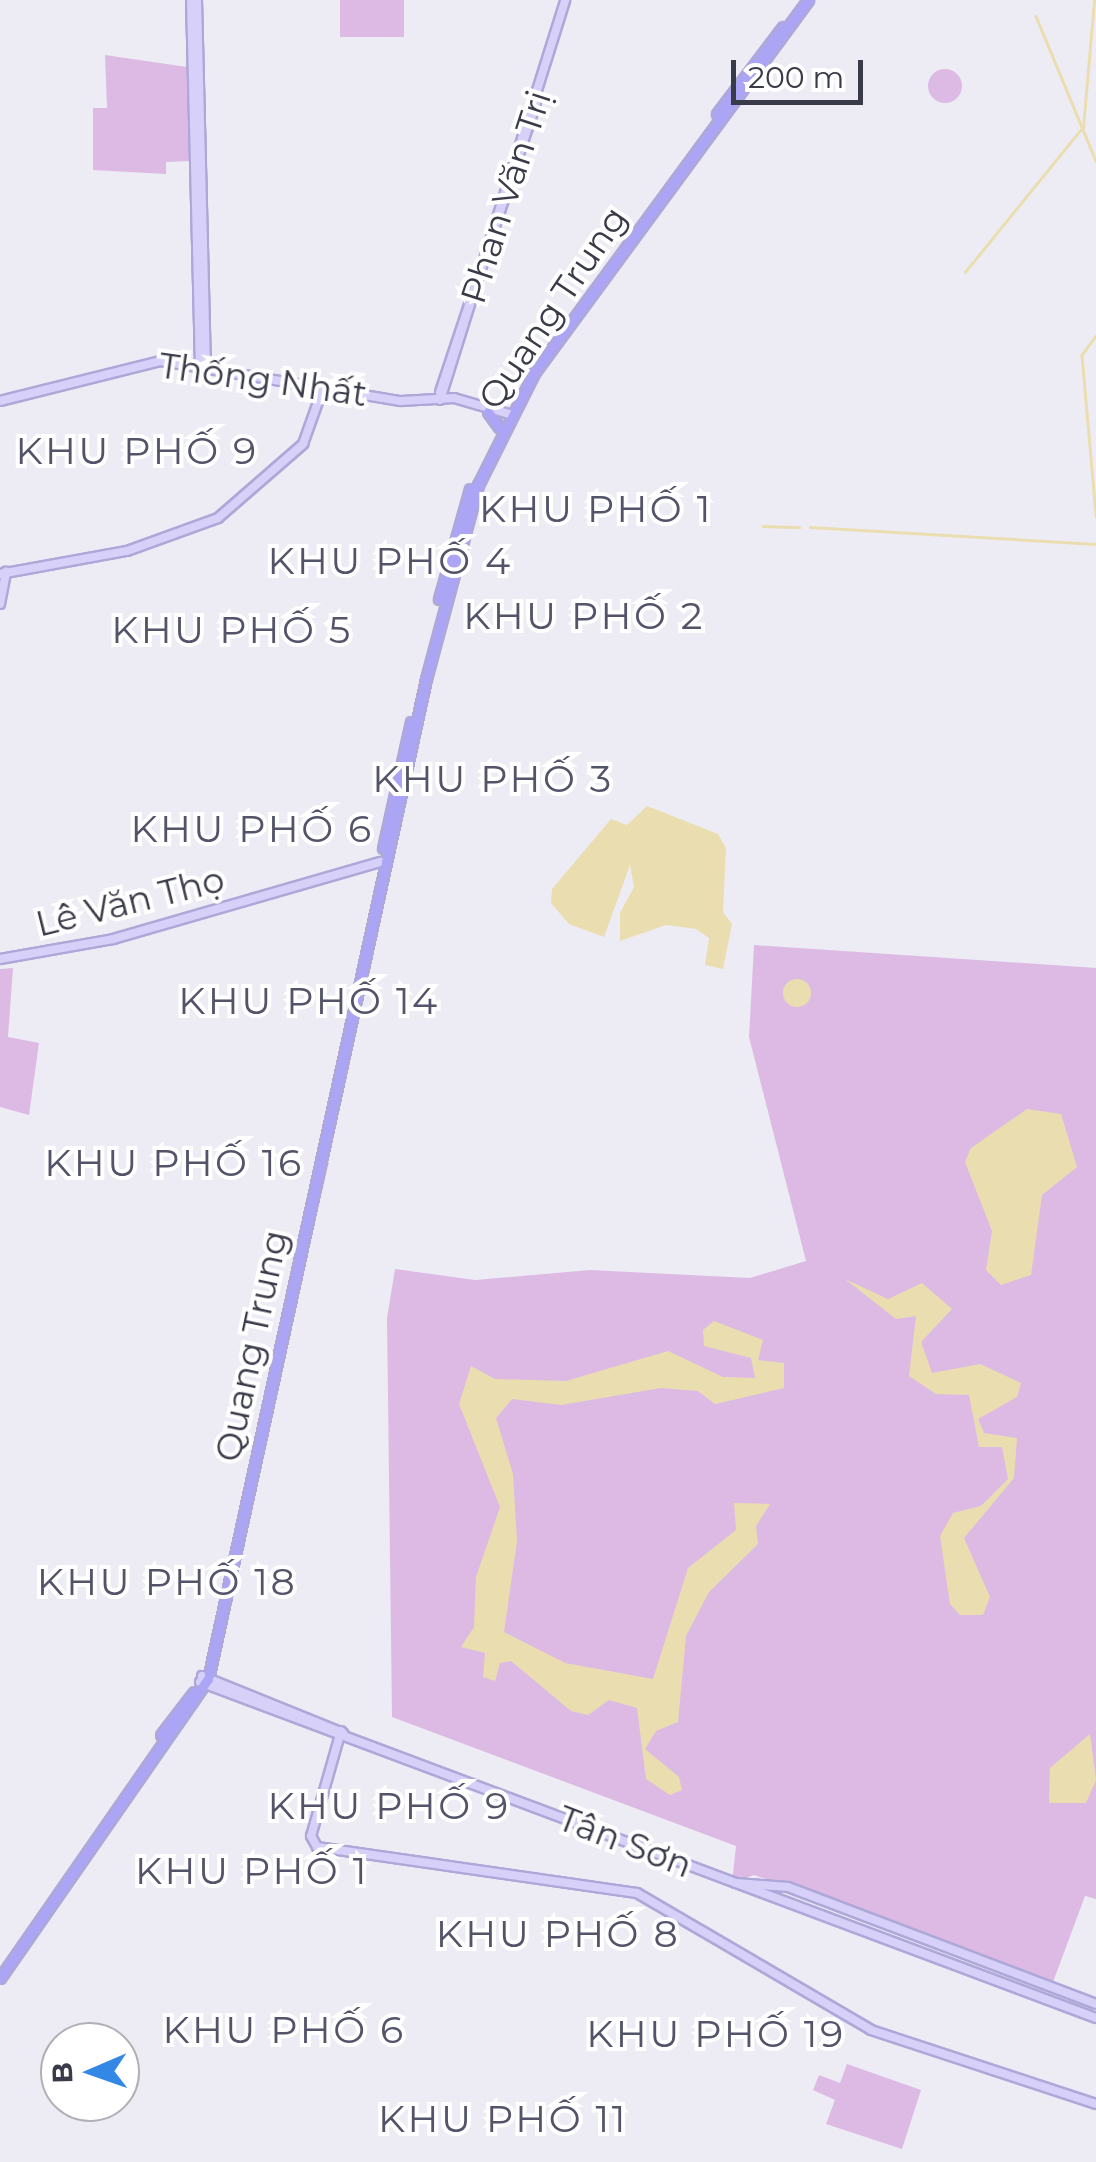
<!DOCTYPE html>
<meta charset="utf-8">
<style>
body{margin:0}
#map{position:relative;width:1096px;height:2162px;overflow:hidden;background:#edecf5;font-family:Montserrat,sans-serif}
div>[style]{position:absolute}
.green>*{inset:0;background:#ddbae4;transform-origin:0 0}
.round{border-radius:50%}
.water>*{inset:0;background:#eadeb0}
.stream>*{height:2.5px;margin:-1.25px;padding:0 1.25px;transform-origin:1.25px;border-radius:1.25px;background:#eadeb0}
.roads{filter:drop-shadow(2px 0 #ada8d8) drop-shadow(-2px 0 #ada8d8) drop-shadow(0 2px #ada8d8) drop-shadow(0 -2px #ada8d8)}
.secondary>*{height:8px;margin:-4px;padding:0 4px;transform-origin:4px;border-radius:4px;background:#d7d1fa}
.primary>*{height:9px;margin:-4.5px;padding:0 4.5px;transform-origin:4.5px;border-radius:4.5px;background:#aca5f5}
span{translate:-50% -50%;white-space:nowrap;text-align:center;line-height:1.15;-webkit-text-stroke:8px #fff;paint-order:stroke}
.street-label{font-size:35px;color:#3a3b49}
.neighbourhood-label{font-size:38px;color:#53536a;letter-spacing:2.5px}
.north{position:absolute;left:40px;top:2022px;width:100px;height:100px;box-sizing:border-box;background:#fff;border:2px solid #b0b1b6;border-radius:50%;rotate:268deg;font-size:28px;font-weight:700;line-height:40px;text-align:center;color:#3a3b49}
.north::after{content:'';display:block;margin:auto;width:35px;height:45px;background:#3388e5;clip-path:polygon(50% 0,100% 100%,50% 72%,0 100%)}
.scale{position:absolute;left:731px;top:60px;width:132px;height:45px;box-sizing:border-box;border:5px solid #3a3b49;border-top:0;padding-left:12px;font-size:30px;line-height:35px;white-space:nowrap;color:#3a3b49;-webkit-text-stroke:8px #fff;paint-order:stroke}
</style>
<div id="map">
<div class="green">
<div style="left:340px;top:0;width:64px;height:37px"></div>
<div style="clip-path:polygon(105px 55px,187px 67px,191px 161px,166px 162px,166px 174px,93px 170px,93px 108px,107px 108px)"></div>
<div class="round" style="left:928px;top:69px;width:34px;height:34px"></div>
<div style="clip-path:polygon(754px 945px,1096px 968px,1096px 1899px,1085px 1896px,1053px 1982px,754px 1875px,732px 1883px,736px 1846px,392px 1717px,387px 1318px,395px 1269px,475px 1280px,590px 1270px,750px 1278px,806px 1261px,749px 1037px)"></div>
<div style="clip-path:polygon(13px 968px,8px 1037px,39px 1043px,29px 1115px,0 1107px,0 969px)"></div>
<div style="clip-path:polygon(323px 1161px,329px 1162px,238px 1553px)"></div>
<div style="clip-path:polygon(847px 2064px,921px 2090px,902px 2149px,826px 2124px,835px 2100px,813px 2090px,819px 2075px,840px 2083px)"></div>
</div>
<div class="water">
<div style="clip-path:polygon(647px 806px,718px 834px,726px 848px,723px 912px,732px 924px,723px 969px,705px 965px,709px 938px,696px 929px,666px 925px,620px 941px,620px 913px,634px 887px,630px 865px,604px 937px,569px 924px,551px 903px,552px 889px,611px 819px,627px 825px)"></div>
<div class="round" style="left:783px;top:979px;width:28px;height:28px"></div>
<div style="clip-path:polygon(1027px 1109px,1061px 1114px,1077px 1167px,1042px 1195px,1031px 1275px,1001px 1285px,986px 1270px,992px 1231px,965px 1162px,971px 1148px)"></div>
<div style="clip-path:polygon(845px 1279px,888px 1299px,922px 1283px,952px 1309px,921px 1342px,932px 1373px,980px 1364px,1021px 1383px,1017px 1397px,978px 1419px,984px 1433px,1017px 1438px,1014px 1478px,964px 1538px,990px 1597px,983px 1615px,960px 1615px,950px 1604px,940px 1536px,953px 1513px,981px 1506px,1008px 1479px,1002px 1447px,979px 1447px,969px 1395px,936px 1394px,909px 1376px,916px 1316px,896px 1319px)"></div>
<div style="clip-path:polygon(714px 1321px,763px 1340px,758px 1360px,784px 1363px,784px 1388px,715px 1404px,698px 1391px,661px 1388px,561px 1405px,512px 1399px,496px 1418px,513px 1474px,517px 1541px,504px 1632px,565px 1663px,653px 1679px,688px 1568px,736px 1530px,734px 1503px,770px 1504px,756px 1526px,758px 1544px,709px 1592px,686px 1636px,678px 1722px,656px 1731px,645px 1749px,679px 1777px,682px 1790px,670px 1795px,646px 1779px,637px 1708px,609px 1700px,588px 1715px,571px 1711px,511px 1661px,500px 1663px,495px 1681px,483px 1677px,485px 1653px,461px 1647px,474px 1627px,476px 1577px,500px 1507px,459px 1404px,471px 1366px,495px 1379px,566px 1381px,668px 1351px,723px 1377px,755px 1378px,751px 1358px,704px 1346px,703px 1330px)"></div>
<div style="clip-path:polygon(1090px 1734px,1096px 1780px,1086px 1803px,1049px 1803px,1050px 1768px)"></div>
</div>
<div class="stream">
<div style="left:1036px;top:16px;width:157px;rotate:67.5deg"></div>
<div style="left:965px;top:272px;width:187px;rotate:-50.9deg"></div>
<div style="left:1083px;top:127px;width:127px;rotate:-85deg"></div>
<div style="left:1096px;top:336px;width:24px;rotate:126deg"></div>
<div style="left:1082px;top:355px;width:162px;rotate:85deg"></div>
<div style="left:763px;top:526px;width:36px;rotate:2deg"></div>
<div style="left:810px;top:527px;width:287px;rotate:3.4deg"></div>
</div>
<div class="roads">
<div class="secondary">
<div style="left:191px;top:0;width:363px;rotate:88.6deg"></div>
<div style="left:197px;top:0;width:365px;rotate:88.6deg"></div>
<div style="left:440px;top:392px;width:304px;rotate:-71.6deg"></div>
<div style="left:440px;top:400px;width:419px;rotate:-72.6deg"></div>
<div style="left:0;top:401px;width:166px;rotate:-14deg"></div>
<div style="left:161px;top:361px;width:243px;rotate:9.5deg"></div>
<div style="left:401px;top:401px;width:53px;rotate:-3.2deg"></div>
<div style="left:454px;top:398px;width:57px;rotate:16.2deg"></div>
<div style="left:0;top:574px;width:129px;rotate:-10.3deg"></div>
<div style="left:127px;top:551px;width:97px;rotate:-19.9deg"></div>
<div style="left:218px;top:518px;width:113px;rotate:-41deg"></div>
<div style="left:303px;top:444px;width:59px;rotate:-70.3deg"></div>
<div style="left:0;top:604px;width:33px;rotate:-79deg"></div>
<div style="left:0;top:959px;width:115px;rotate:-10deg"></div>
<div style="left:113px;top:939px;width:278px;rotate:-16.1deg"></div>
<div style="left:202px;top:1676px;width:152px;rotate:22deg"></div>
<div style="left:200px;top:1682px;width:957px;rotate:20.56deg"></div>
<div style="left:341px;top:1731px;width:109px;rotate:105.9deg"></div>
<div style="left:311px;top:1836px;width:13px;rotate:61deg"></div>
<div style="left:317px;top:1847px;width:323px;rotate:8.2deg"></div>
<div style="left:637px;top:1893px;width:271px;rotate:30.3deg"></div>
<div style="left:871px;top:2030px;width:237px;rotate:18.2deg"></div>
<div style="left:736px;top:1883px;width:52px;rotate:4.4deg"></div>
<div style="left:788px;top:1887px;width:329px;rotate:20.8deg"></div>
</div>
<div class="primary">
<div style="left:717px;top:114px;width:109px;rotate:-52.8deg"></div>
<div style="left:488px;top:412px;width:19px;rotate:54deg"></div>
<div style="left:439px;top:599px;width:114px;rotate:-74.3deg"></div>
<div style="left:383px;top:848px;width:129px;rotate:-77.5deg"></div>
<div style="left:161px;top:1735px;width:54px;rotate:-52.5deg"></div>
<div style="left:0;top:1978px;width:364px;rotate:-55.2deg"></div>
<div style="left:208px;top:1679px;width:1023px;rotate:-77.7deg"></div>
<div style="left:426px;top:679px;width:201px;rotate:-75deg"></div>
<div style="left:478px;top:485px;width:125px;rotate:-63.4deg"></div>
<div style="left:534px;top:373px;width:463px;rotate:-53.7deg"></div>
</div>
</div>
<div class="street-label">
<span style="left:506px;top:197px;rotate:-72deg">Phan Văn Trị</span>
<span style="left:553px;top:308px;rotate:-56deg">Quang Trung</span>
<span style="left:263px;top:380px;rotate:8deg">Thống Nhất</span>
<span style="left:130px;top:902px;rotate:-14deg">Lê Văn Thọ</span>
<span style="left:252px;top:1346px;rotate:-78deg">Quang Trung</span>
<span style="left:625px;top:1842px;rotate:21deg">Tân Sơn</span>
</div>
<div class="neighbourhood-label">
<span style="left:137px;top:451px">KHU PHỐ 9</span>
<span style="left:596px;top:509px">KHU PHỐ 1</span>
<span style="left:390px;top:561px">KHU PHỐ 4</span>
<span style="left:584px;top:616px">KHU PHỐ 2</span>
<span style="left:232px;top:630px">KHU PHỐ 5</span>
<span style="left:493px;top:779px">KHU PHỐ 3</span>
<span style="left:252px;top:829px">KHU PHỐ 6</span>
<span style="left:309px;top:1001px">KHU PHỐ 14</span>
<span style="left:174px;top:1163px">KHU PHỐ 16</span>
<span style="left:167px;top:1582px">KHU PHỐ 18</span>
<span style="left:389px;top:1806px">KHU PHỐ 9</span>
<span style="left:252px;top:1871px">KHU PHỐ 1</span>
<span style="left:558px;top:1934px">KHU PHỐ 8</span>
<span style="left:284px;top:2030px">KHU PHỐ 6</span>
<span style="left:716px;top:2034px">KHU PHỐ 19</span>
<span style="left:503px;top:2119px">KHU PHỐ 11</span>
</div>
<div class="north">B</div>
<div class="scale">200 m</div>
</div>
